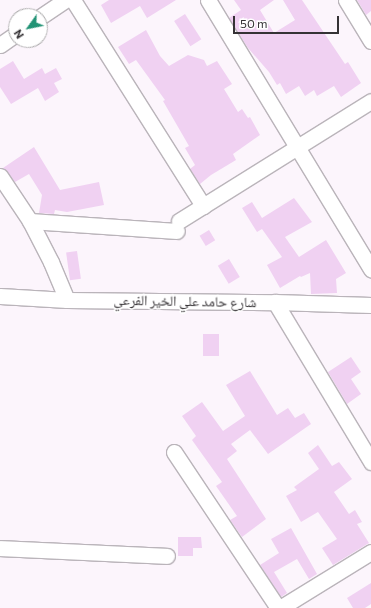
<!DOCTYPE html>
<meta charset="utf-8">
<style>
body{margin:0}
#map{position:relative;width:371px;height:608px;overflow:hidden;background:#fcf5fc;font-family:Commissioner,"Noto Naskh Arabic",sans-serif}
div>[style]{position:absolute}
.building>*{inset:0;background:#f0d1f2;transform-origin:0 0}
.roads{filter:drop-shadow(1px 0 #bab4ba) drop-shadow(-1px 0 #bab4ba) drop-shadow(0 1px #bab4ba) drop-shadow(0 -1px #bab4ba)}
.street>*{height:15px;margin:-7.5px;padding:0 7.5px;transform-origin:7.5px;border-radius:7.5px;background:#fff}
span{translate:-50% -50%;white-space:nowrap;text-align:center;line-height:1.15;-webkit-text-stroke:3px #fff;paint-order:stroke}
.street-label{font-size:14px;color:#353235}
.north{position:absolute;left:8px;top:8px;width:40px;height:40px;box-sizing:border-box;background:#fff;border:1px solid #aeadae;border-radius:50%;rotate:237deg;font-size:11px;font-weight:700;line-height:16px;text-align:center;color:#353235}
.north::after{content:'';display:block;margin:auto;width:14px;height:18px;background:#229375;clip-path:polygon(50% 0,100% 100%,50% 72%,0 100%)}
.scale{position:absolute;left:233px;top:16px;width:106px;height:18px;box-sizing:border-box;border:2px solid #353235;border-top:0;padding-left:5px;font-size:12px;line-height:14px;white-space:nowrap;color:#353235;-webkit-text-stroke:3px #fff;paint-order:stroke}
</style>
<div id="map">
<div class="building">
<div style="clip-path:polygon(109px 0,176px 0,147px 18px,140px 6px,111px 23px,101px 5px)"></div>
<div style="clip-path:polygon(234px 0,274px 0,260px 10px,274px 33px,295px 20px,283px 0,302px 0,345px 64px,348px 62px,361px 83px,341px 97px,334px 86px,317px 96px,314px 90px,305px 96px,299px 86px,286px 94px,280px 83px,277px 85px,269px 72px,248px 48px,229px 18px,241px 10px)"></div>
<div style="clip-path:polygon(357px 0,371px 0,371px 11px,366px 15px)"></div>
<div style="left:185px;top:14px;width:30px;height:13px;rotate:57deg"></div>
<div style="clip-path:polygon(146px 30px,160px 56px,169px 66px,188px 55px,204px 60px,207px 66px,217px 61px,232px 84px,224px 89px,238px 112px,242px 109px,248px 118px,250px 117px,260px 135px,233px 154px,236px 160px,211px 175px,200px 184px,190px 169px,195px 165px,185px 148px,189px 146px,163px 101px,165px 100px,136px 60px,129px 64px,118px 47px)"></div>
<div style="clip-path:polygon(13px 61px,24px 79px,42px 68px,45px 74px,56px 68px,62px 79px,54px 83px,59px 92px,45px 101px,38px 88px,11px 104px,0 87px,0 69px)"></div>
<div style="clip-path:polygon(34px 147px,60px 190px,99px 182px,104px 205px,67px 212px,55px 210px,54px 214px,39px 213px,42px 195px,29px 174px,15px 182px,3px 168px)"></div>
<div style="clip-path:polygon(294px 198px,312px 222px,285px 237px,299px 257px,326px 240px,346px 273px,336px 279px,337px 293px,311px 294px,310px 273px,301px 277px,300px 276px,280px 288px,267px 265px,282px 257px,262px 229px,257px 232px,242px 208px,252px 202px,262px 218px)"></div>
<div style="left:209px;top:230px;width:12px;height:11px;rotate:59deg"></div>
<div style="left:77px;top:251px;width:28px;height:11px;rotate:82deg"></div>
<div style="left:229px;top:259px;width:21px;height:13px;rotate:59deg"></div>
<div style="left:203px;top:334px;width:16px;height:22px"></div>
<div style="clip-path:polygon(351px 357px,361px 372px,351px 379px,361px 394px,347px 404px,328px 372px)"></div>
<div style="clip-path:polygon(250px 371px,277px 415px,288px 408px,295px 418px,304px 413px,311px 424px,268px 454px,250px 430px,231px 444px,237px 451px,227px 459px,266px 519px,242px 537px,230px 520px,237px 516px,216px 486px,222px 482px,192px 440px,196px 436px,182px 416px,202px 402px,223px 431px,245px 416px,226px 385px)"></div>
<div style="clip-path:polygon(318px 445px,332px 466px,339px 462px,352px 479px,334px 492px,349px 514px,355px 510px,362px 522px,357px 524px,369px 543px,333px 565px,322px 548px,337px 539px,318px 512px,301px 522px,286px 496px,297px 490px,294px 487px,319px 469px,308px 453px)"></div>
<div style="clip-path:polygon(291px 528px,317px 574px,309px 579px,297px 559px,274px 572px,287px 593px,281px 597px,260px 565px,279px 553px,271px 539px)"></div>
<div style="clip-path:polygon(178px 537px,201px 537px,202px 548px,193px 548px,193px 556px,178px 556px)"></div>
<div style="clip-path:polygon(371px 583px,371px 604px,365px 608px,353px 608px,347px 598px)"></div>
</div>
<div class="roads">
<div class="street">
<div style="left:73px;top:0;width:244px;rotate:57.7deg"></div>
<div style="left:208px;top:0;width:315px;rotate:58.8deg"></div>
<div style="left:346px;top:0;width:48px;rotate:58.6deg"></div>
<div style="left:40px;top:17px;width:30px;rotate:-34deg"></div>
<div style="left:0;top:45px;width:19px;rotate:-35deg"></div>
<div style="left:0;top:176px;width:54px;rotate:56.3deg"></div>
<div style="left:30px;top:221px;width:46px;rotate:62.9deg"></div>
<div style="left:51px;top:262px;width:41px;rotate:67.2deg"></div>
<div style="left:30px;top:221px;width:147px;rotate:3.9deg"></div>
<div style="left:179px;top:221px;width:226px;rotate:-32deg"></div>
<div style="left:0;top:296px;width:67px;rotate:3.4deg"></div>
<div style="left:67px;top:300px;width:208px;rotate:0.6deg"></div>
<div style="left:275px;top:302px;width:96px;rotate:1.8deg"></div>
<div style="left:275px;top:302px;width:187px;rotate:59deg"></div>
<div style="left:174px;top:452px;width:187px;rotate:56.3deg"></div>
<div style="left:0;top:548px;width:167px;rotate:2.7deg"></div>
<div style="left:280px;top:608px;width:107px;rotate:-31.6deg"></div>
</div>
</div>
<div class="street-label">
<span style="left:185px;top:301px;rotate:1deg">شارع حامد علي الخير الفرعي</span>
</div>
<div class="north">N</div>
<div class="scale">50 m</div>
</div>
